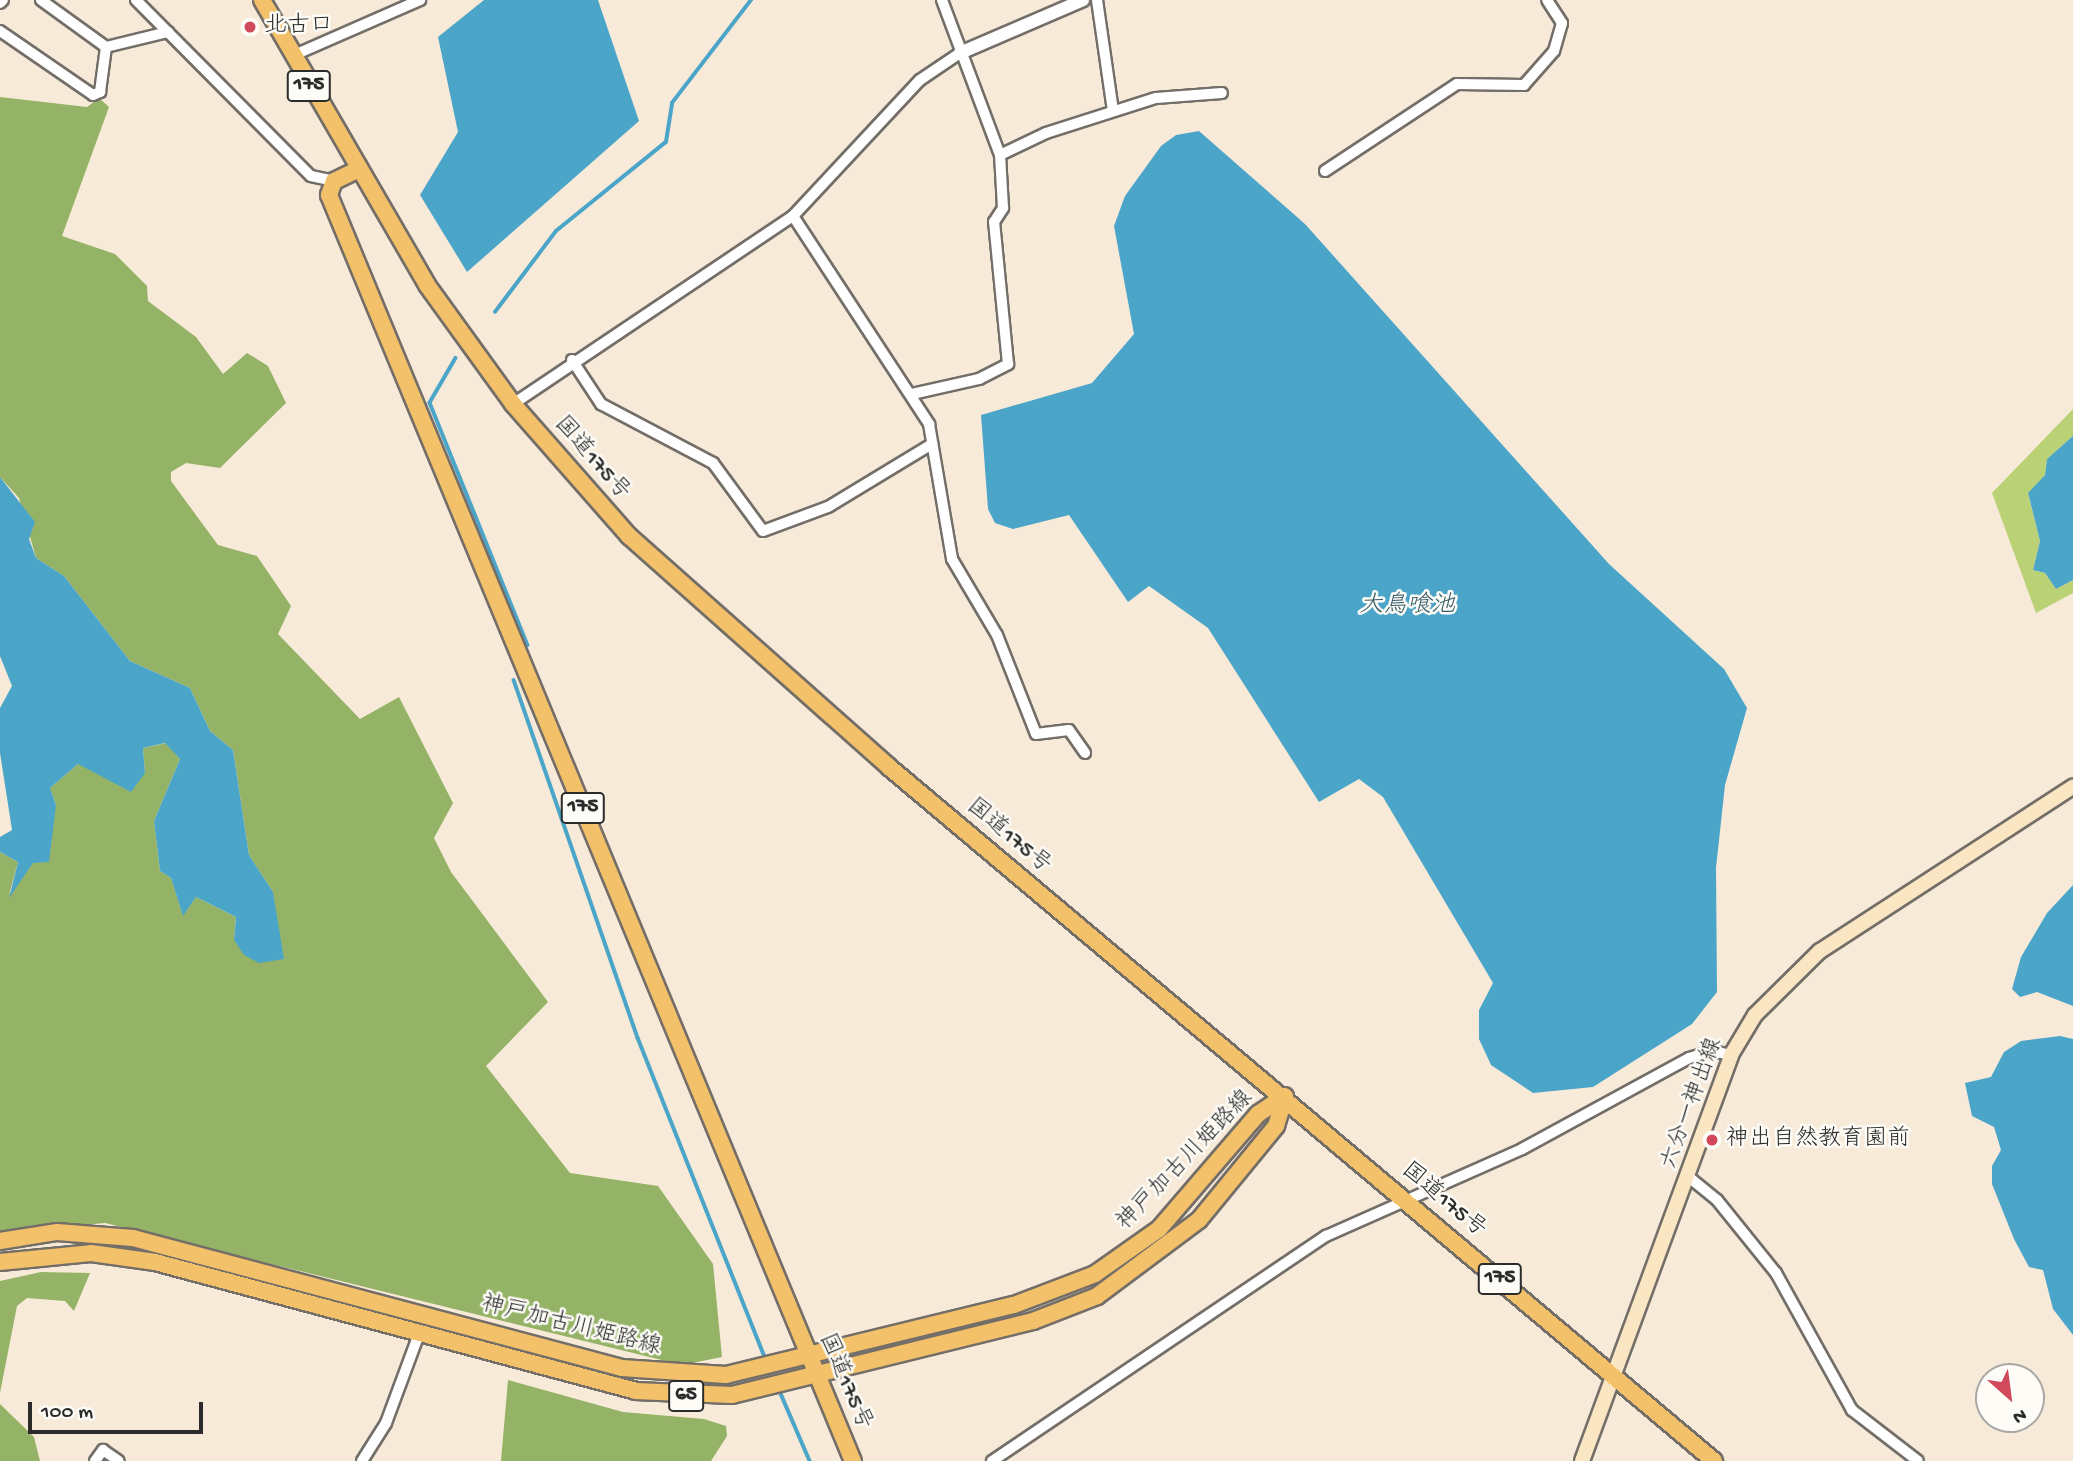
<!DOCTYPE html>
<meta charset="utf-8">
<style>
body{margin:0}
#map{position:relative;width:2073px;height:1461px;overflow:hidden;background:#f8ead9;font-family:"Gochi Hand","Klee One",sans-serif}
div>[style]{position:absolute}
.green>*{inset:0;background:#bbd175}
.forest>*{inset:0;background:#94b366}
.water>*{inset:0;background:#4ba5c9}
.stream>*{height:3.5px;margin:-1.75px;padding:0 1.75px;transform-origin:1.75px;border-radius:1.75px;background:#4ba5c9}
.roads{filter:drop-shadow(2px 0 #736e68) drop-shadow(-2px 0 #736e68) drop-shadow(0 2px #736e68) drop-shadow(0 -2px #736e68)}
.minor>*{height:10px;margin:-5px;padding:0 5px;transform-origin:5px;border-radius:5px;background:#fff}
.tertiary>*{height:12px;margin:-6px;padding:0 6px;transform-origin:6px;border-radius:6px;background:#fff}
.secondary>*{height:14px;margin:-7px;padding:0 7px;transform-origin:7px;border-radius:7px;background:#fbe6c4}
.primary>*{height:16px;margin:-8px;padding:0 8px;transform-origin:8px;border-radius:8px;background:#f4c16b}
.trunk>*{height:16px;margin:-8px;padding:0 8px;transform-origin:8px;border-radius:8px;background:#f4c16b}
.dots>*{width:19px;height:19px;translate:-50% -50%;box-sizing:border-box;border:4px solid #fdfcf7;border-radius:50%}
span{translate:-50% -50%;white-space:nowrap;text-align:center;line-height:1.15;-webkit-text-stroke:5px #fdfcf7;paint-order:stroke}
.shield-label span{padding:2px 5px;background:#fdfcf7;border:2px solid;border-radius:5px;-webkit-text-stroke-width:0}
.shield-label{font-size:21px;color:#2b2b2b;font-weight:700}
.poi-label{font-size:23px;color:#2b2b2b}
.left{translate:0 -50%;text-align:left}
.street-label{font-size:23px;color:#2b2b2b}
.water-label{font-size:24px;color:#385c6a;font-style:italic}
.north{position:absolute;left:1975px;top:1363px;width:70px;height:70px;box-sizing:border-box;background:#fdfcf7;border:2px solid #a9a8a5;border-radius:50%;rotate:152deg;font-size:19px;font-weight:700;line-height:28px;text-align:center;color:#2b2b2b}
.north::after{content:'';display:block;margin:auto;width:24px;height:32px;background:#d1495b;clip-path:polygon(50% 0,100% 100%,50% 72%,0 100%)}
.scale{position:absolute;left:28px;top:1402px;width:175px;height:32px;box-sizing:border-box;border:4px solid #2b2b2b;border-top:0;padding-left:9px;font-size:21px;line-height:24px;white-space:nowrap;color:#2b2b2b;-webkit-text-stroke:5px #fdfcf7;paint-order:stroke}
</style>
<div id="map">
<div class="green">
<div style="clip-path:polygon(2073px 409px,2073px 436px,2047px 459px,2045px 475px,2028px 494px,2040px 541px,2033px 570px,2045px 573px,2056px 589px,2073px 580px,2073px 593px,2036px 613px,1992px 493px)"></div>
</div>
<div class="forest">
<div style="clip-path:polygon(0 97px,87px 107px,99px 98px,109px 107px,62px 236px,115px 254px,147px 286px,148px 301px,196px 337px,223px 374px,247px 353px,268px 366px,286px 403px,220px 468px,186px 463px,171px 472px,171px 481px,218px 545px,257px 556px,291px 606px,278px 634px,360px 719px,399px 697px,453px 803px,434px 838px,451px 872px,548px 1002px,486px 1066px,570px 1173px,658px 1186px,713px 1264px,722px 1357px,682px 1365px,105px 1223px,0 1232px,0 852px,18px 862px,9px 895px,56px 805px,50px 788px,78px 764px,145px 773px,143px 748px,166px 743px,180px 759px,154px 821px,160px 871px,171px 878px,183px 915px,196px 897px,236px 917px,234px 940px,273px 892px,249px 855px,233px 750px,210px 731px,190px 688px,130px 661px,64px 576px,36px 558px,19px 498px,0 477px)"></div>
<div style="clip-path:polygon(41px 1272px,90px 1273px,74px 1311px,65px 1301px,27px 1298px,17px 1306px,0 1393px,0 1281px)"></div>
<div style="clip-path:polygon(508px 1380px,623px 1412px,704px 1419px,726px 1426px,727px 1436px,711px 1461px,501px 1461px)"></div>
<div style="clip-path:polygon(0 1404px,34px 1437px,40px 1461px,0 1461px)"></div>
</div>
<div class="water">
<div style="clip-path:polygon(484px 0,598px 0,639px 121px,467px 272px,420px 195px,458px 132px,438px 37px)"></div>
<div style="clip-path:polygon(1199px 131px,1305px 224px,1609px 564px,1724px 669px,1747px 708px,1725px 785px,1716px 868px,1717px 992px,1692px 1024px,1593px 1087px,1533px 1093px,1491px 1065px,1479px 1039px,1479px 1010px,1493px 983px,1383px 797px,1359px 779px,1319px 802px,1208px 628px,1149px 586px,1128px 602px,1069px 515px,1013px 529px,995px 523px,988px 509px,981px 415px,1092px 383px,1134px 334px,1114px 226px,1125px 196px,1161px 146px,1176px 135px)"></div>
<div style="clip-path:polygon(2073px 436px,2073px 580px,2056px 589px,2045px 573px,2033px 570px,2040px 541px,2028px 493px,2045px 475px,2047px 459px)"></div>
<div style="clip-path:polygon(0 477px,35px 522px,29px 539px,36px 558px,64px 576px,130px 661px,190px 688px,210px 731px,233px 750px,249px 855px,273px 892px,284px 959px,259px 963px,244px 955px,234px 940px,236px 917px,196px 897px,183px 916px,171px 878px,160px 871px,154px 821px,180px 759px,165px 743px,143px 748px,145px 773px,131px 792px,78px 764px,50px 788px,56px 805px,49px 862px,33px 863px,9px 898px,18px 862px,0 852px,0 837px,12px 830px,0 753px,0 708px,12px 686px,0 656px)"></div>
<div style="clip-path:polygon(2073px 885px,2073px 1006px,2037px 992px,2020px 997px,2012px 989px,2021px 957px,2047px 913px)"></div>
<div style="clip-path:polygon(2060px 1036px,2073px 1039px,2073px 1335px,2053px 1309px,2043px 1270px,2029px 1267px,2014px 1239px,1992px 1184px,1992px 1166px,2001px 1150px,1994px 1127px,1972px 1116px,1965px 1083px,1991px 1077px,2004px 1052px,2021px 1041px)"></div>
</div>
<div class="stream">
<div style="left:495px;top:312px;width:101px;rotate:-53deg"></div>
<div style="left:556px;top:231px;width:141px;rotate:-39deg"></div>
<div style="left:666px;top:142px;width:39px;rotate:-81deg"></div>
<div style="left:672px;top:103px;width:130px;rotate:-52.5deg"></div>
<div style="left:456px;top:358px;width:52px;rotate:120deg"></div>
<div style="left:430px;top:403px;width:261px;rotate:68deg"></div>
<div style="left:514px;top:680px;width:379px;rotate:70.9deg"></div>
<div style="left:638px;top:1038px;width:346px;rotate:68.3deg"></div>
<div style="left:779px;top:1389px;width:78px;rotate:66.7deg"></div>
</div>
<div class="roads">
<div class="minor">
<div style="left:41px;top:0;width:80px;rotate:35.9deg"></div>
<div style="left:136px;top:0;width:248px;rotate:45.2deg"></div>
<div style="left:311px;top:176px;width:24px;rotate:12deg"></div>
<div style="left:942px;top:0;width:165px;rotate:69.5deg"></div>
<div style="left:1000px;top:155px;width:51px;rotate:-25.6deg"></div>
<div style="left:1046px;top:133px;width:115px;rotate:-17.7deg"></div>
<div style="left:1156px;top:98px;width:66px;rotate:-4.3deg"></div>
<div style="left:1097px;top:0;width:112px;rotate:81.8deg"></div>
<div style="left:0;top:3px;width:4px;rotate:-45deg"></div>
<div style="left:0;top:31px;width:113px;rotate:34.5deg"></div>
<div style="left:93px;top:95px;width:8px;rotate:-23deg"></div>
<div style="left:100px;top:92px;width:45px;rotate:-82.4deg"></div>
<div style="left:106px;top:47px;width:64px;rotate:-13.6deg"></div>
<div style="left:292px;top:56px;width:140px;rotate:-23.6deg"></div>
<div style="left:1325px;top:171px;width:158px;rotate:-33.4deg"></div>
<div style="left:1457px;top:84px;width:67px;rotate:0.9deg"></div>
<div style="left:1524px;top:85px;width:45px;rotate:-48.6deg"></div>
<div style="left:1554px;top:51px;width:29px;rotate:-74deg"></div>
<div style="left:1562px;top:23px;width:27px;rotate:-123deg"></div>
<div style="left:793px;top:216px;width:249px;rotate:56.8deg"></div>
<div style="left:929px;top:424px;width:137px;rotate:80.3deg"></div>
<div style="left:952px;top:559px;width:88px;rotate:59.4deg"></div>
<div style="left:997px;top:635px;width:106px;rotate:68.5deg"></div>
<div style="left:1036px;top:734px;width:33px;rotate:-7deg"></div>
<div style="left:1069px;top:730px;width:28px;rotate:55deg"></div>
<div style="left:572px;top:360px;width:53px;rotate:56.6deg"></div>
<div style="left:601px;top:404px;width:127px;rotate:27.8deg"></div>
<div style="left:713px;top:463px;width:84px;rotate:53.7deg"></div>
<div style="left:763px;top:531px;width:69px;rotate:-20.3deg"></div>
<div style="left:828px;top:507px;width:122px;rotate:-31.2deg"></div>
<div style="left:912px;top:394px;width:69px;rotate:-12.6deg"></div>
<div style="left:979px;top:379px;width:33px;rotate:-27deg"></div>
<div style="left:1008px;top:364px;width:143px;rotate:-95.6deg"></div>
<div style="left:994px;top:222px;width:17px;rotate:-57deg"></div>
<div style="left:1003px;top:208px;width:53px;rotate:-93.2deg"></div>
<div style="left:513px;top:404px;width:337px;rotate:-33.9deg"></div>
<div style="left:793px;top:216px;width:186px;rotate:-47deg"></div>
<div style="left:920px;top:80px;width:48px;rotate:-34deg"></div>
<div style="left:1690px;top:1178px;width:35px;rotate:39deg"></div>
<div style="left:1717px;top:1200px;width:94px;rotate:51.1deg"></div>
<div style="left:1776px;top:1273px;width:157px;rotate:61deg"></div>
<div style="left:1852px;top:1410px;width:83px;rotate:37.7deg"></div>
<div style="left:95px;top:1461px;width:14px;rotate:-54deg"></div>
<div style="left:103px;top:1450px;width:19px;rotate:35deg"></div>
<div style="left:362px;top:1461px;width:45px;rotate:-57.7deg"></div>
<div style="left:386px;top:1423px;width:95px;rotate:-69.7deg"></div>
<div style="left:992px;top:1461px;width:403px;rotate:-34deg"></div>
<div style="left:1326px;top:1236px;width:214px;rotate:-23.9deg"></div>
<div style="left:1522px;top:1149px;width:190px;rotate:-28.6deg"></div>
<div style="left:1689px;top:1058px;width:24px;rotate:-17deg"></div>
<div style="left:1712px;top:1051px;width:19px;rotate:12deg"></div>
</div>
<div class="tertiary">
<div style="left:960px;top:53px;width:134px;rotate:-23.3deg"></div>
</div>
<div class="secondary">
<div style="left:1582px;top:1461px;width:432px;rotate:-69.8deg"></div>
<div style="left:1731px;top:1055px;width:47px;rotate:-59deg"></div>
<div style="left:1755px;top:1015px;width:91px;rotate:-44.6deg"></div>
<div style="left:1820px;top:951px;width:302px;rotate:-33deg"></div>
</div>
<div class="primary">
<div style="left:0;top:1241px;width:58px;rotate:-9deg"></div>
<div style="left:57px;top:1232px;width:76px;rotate:4.5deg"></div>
<div style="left:133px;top:1238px;width:506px;rotate:14.89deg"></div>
<div style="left:622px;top:1368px;width:104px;rotate:3.9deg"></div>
<div style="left:726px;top:1375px;width:296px;rotate:-13.7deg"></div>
<div style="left:1014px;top:1305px;width:87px;rotate:-20.9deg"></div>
<div style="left:1095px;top:1274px;width:78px;rotate:-35.1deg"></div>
<div style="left:1159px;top:1229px;width:152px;rotate:-49.3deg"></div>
<div style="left:1258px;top:1114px;width:32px;rotate:-34deg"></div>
<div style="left:0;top:1262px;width:91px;rotate:-5.6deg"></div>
<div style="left:91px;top:1253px;width:65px;rotate:8deg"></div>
<div style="left:155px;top:1262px;width:497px;rotate:15deg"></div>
<div style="left:635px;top:1391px;width:97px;rotate:2.4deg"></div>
<div style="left:732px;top:1395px;width:310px;rotate:-13.8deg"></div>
<div style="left:1033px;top:1321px;width:69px;rotate:-21.3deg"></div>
<div style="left:1097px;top:1296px;width:127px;rotate:-36.7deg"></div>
<div style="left:1199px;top:1220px;width:122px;rotate:-50.7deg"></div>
<div style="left:1276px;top:1126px;width:31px;rotate:-73deg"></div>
</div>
<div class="trunk">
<div style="left:262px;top:0;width:329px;rotate:59.9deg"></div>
<div style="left:427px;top:285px;width:147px;rotate:54.1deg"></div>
<div style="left:513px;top:404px;width:176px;rotate:48.7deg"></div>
<div style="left:629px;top:536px;width:348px;rotate:41.6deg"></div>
<div style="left:889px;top:767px;width:1078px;rotate:40.07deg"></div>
<div style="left:359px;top:169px;width:28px;rotate:154deg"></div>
<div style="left:334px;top:181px;width:15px;rotate:110deg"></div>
<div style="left:329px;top:195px;width:1370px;rotate:67.52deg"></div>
</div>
</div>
<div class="dots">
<div style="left:250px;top:27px;background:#d1495b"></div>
<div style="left:1712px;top:1140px;background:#d1495b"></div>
</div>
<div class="shield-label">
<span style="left:309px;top:86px">175</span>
<span style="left:583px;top:808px">175</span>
<span style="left:1500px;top:1279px">175</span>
<span style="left:686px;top:1396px">65</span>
</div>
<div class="poi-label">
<span class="left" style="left:264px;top:27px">北古口</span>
<span class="left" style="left:1726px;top:1140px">神出自然教育園前</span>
</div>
<div class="street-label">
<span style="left:591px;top:459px;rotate:49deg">国道175号</span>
<span style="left:1008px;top:837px;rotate:40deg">国道175号</span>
<span style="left:1693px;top:1104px;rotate:-70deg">六分一神出線</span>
<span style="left:1186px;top:1161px;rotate:-46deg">神戸加古川姫路線</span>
<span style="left:1443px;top:1201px;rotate:40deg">国道175号</span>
<span style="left:571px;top:1327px;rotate:14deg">神戸加古川姫路線</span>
<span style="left:844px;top:1382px;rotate:67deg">国道175号</span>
</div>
<div class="water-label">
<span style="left:1407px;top:607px">大鳥喰池</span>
</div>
<div class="north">N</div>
<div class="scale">100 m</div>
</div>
